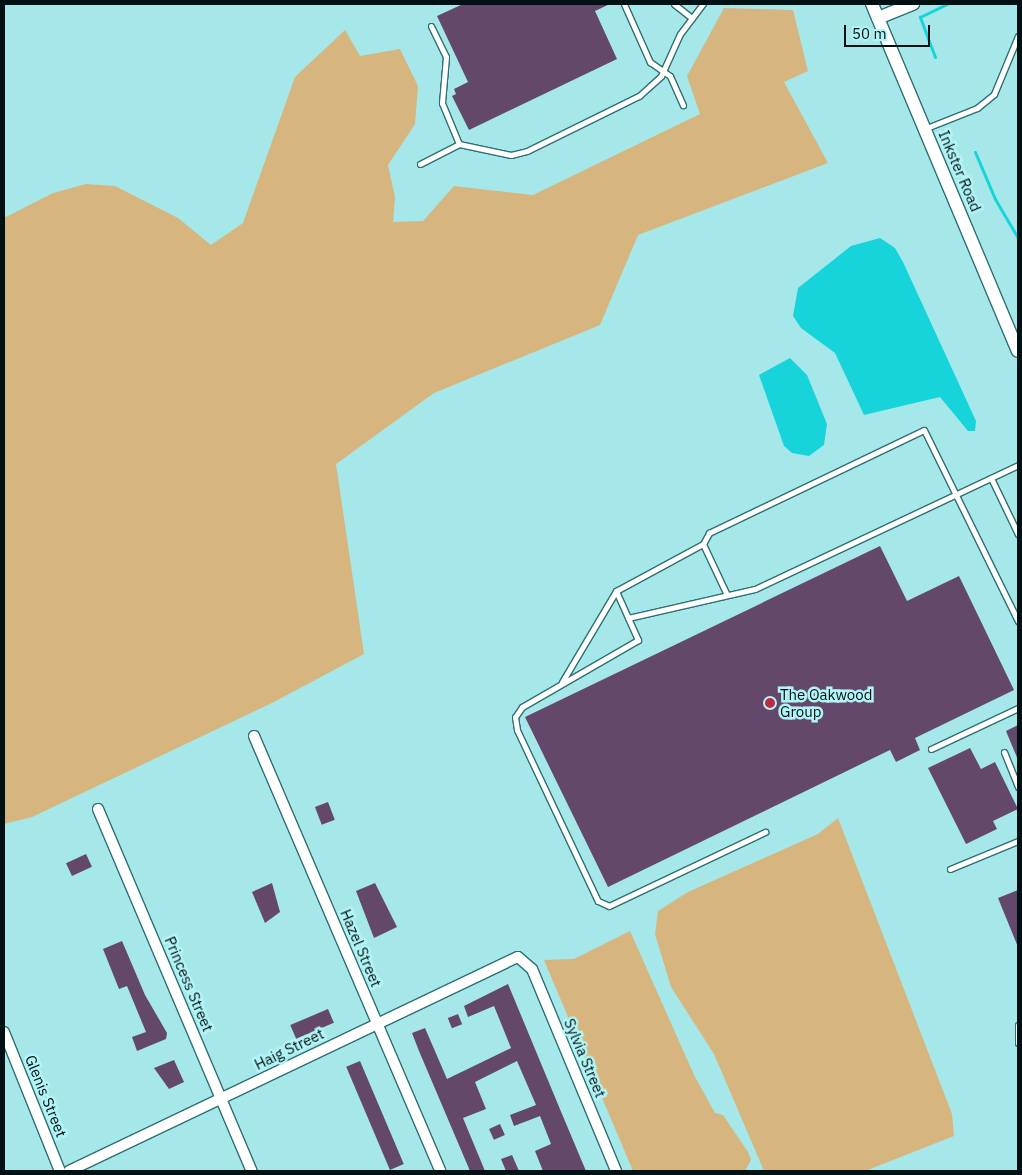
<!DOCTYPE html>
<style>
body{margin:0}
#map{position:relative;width:1022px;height:1175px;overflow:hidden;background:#a6e7ea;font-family:"IBM Plex Sans",sans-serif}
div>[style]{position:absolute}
.green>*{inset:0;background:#d7b57f}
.water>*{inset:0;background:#17d4db}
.stream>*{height:3px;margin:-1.5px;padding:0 1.5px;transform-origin:1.5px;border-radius:1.5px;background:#17d4db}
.building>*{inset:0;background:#64486b;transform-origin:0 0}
.roads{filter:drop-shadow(1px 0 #2e6f72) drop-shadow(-1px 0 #2e6f72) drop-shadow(0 1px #2e6f72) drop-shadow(0 -1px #2e6f72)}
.service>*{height:5px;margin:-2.5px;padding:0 2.5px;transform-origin:2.5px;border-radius:2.5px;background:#fff}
.minor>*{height:10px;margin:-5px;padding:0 5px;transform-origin:5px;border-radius:5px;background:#fff}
.tertiary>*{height:12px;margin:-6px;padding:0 6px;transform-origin:6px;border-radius:6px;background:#fff}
.dots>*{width:14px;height:14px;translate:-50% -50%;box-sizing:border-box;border:2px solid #b3f5f7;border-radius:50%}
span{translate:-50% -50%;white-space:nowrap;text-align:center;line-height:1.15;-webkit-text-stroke:5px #b3f5f7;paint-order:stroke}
.street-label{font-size:15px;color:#001113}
.poi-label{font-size:15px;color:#001113}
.left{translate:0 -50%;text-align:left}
.frame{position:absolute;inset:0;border:5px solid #001113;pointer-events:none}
.scale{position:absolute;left:844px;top:25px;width:86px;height:22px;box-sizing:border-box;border:2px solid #001113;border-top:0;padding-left:6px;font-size:15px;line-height:18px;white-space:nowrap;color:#001113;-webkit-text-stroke:4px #b3f5f7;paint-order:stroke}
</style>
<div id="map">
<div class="green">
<div style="clip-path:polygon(724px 8px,793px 10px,808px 71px,784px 82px,828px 163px,638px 235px,600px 325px,434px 393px,336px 464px,364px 654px,272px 703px,32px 817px,4px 824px,4px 218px,53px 193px,86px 184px,115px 186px,178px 218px,211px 245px,243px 223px,295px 77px,345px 30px,360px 56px,400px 49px,418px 86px,415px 124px,388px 165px,395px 197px,393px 222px,423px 221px,454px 186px,533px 195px,700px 114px,687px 76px)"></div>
<div style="clip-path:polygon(838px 818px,952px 1114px,954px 1136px,865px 1171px,764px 1171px,714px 1054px,671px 987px,655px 934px,658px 911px,688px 892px,818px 834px)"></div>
<div style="clip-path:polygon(630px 931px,694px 1075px,715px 1113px,723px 1115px,748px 1152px,751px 1160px,745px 1171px,633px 1171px,544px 960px,574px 959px)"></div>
</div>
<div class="water">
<div style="clip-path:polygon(880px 238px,895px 248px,903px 262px,976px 421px,975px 431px,968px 431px,940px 397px,864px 415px,835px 353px,801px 328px,793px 316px,798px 288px,851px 246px)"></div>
<div style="clip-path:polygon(790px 358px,807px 375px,827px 424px,824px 445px,809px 456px,792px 453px,784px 446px,759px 375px)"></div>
</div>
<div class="stream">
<div style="left:935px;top:57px;width:43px;rotate:-110.6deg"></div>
<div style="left:920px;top:17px;width:30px;rotate:-26deg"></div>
<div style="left:975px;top:152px;width:51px;rotate:66.9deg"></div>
<div style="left:995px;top:199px;width:45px;rotate:59.5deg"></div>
</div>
<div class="building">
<div style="clip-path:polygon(463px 4px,610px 4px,595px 11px,617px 59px,469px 130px,452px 96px,456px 94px,454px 89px,468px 82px,437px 16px)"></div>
<div style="clip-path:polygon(880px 546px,907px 601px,959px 576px,1014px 690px,915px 738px,920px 750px,896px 762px,890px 750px,608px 887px,525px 717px)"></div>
<div style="clip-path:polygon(1018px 725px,1018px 760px,1006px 731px)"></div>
<div style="clip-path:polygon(970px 748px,981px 769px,995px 762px,1018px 809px,993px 821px,997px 829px,966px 844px,928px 768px)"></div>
<div style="left:328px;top:802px;width:19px;height:14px;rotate:69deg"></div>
<div style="left:86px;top:854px;width:14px;height:22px;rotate:65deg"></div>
<div style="clip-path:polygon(272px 883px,280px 912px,265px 923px,252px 892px)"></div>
<div style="clip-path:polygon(375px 883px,397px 927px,374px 938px,356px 891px)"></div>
<div style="clip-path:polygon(1018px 890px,1018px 947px,998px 898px)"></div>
<div style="clip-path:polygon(122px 941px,145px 995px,167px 1033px,166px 1039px,137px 1051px,132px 1037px,146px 1032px,127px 986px,119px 989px,103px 949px)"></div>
<div style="clip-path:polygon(508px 984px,562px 1114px,586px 1171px,543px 1171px,535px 1151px,551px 1144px,540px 1116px,514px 1126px,510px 1115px,536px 1105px,517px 1061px,475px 1082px,486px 1109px,463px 1118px,485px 1171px,470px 1171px,419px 1051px,412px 1033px,425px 1028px,447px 1079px,511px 1048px,494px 1006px,468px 1017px,464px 1006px)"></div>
<div style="left:328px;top:1009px;width:15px;height:41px;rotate:67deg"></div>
<div style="left:458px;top:1014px;width:11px;height:11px;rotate:68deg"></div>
<div style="clip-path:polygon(174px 1060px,184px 1082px,169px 1089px,154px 1068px)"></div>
<div style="left:360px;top:1061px;width:112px;height:15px;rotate:67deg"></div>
<div style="left:500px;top:1124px;width:12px;height:12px;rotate:66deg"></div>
<div style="clip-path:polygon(512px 1155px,519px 1171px,506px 1171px,501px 1159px)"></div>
</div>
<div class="roads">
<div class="service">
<div style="left:624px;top:4px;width:64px;rotate:65.9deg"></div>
<div style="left:650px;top:62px;width:24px;rotate:35deg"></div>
<div style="left:670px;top:76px;width:32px;rotate:66deg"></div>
<div style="left:674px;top:4px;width:23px;rotate:38deg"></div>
<div style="left:431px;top:26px;width:34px;rotate:64deg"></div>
<div style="left:446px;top:57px;width:46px;rotate:95deg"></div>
<div style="left:442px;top:103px;width:44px;rotate:67.5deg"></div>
<div style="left:924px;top:129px;width:57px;rotate:-21.6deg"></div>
<div style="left:977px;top:108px;width:22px;rotate:-39deg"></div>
<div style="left:994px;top:94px;width:63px;rotate:-67.5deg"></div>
<div style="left:420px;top:164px;width:44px;rotate:-27.1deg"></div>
<div style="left:459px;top:144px;width:53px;rotate:11.9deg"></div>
<div style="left:511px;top:155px;width:16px;rotate:-14deg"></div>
<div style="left:527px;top:151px;width:125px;rotate:-26.2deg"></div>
<div style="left:639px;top:96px;width:30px;rotate:-42deg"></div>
<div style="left:661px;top:76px;width:46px;rotate:-65.7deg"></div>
<div style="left:680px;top:34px;width:38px;rotate:-53deg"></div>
<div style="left:991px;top:478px;width:62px;rotate:64.3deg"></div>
<div style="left:616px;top:591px;width:54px;rotate:65.8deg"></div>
<div style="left:638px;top:640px;width:134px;rotate:150deg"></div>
<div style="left:522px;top:707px;width:12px;rotate:125deg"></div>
<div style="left:515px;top:717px;width:13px;rotate:81deg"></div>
<div style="left:517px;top:730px;width:189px;rotate:64.7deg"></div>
<div style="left:598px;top:901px;width:12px;rotate:24deg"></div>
<div style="left:609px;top:906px;width:173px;rotate:-25.4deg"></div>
<div style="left:727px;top:595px;width:56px;rotate:-115.2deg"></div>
<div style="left:703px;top:544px;width:13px;rotate:-61deg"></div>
<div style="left:709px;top:533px;width:238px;rotate:-25.6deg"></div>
<div style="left:924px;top:430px;width:213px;rotate:63.8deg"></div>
<div style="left:628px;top:618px;width:130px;rotate:-12.9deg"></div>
<div style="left:755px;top:589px;width:291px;rotate:-25.2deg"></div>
<div style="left:562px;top:682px;width:106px;rotate:-59.3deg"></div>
<div style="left:616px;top:591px;width:99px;rotate:-28.4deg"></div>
<div style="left:931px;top:749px;width:96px;rotate:-25.2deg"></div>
<div style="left:1004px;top:752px;width:38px;rotate:68deg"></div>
<div style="left:950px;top:869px;width:74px;rotate:-22.4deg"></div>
<div style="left:1018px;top:1025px;width:18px;rotate:90deg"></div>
</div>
<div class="minor">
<div style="left:254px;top:736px;width:473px;rotate:66.8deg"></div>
<div style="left:98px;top:809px;width:393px;rotate:67deg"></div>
<div style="left:4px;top:1032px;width:150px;rotate:68.1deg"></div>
<div style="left:69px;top:1171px;width:497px;rotate:-25.5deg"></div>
<div style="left:518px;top:957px;width:18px;rotate:41deg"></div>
<div style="left:532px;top:969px;width:219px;rotate:67.4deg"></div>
</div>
<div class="tertiary">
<div style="left:872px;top:4px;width:376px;rotate:67.2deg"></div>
<div style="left:878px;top:18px;width:38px;rotate:-22deg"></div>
</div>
</div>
<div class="dots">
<div style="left:770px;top:703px;background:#bc2c3f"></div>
</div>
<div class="street-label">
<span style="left:960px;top:171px;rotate:67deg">Inkster Road</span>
<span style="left:361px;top:948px;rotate:67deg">Hazel Street</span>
<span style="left:189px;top:984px;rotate:67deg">Princess Street</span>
<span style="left:289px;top:1049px;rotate:-26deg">Haig Street</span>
<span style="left:585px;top:1058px;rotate:67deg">Sylvia Street</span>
<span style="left:46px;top:1096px;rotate:68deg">Glenis Street</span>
</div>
<div class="poi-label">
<span class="left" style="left:780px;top:703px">The Oakwood<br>Group</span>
</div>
<div class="frame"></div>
<div class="scale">50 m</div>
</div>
